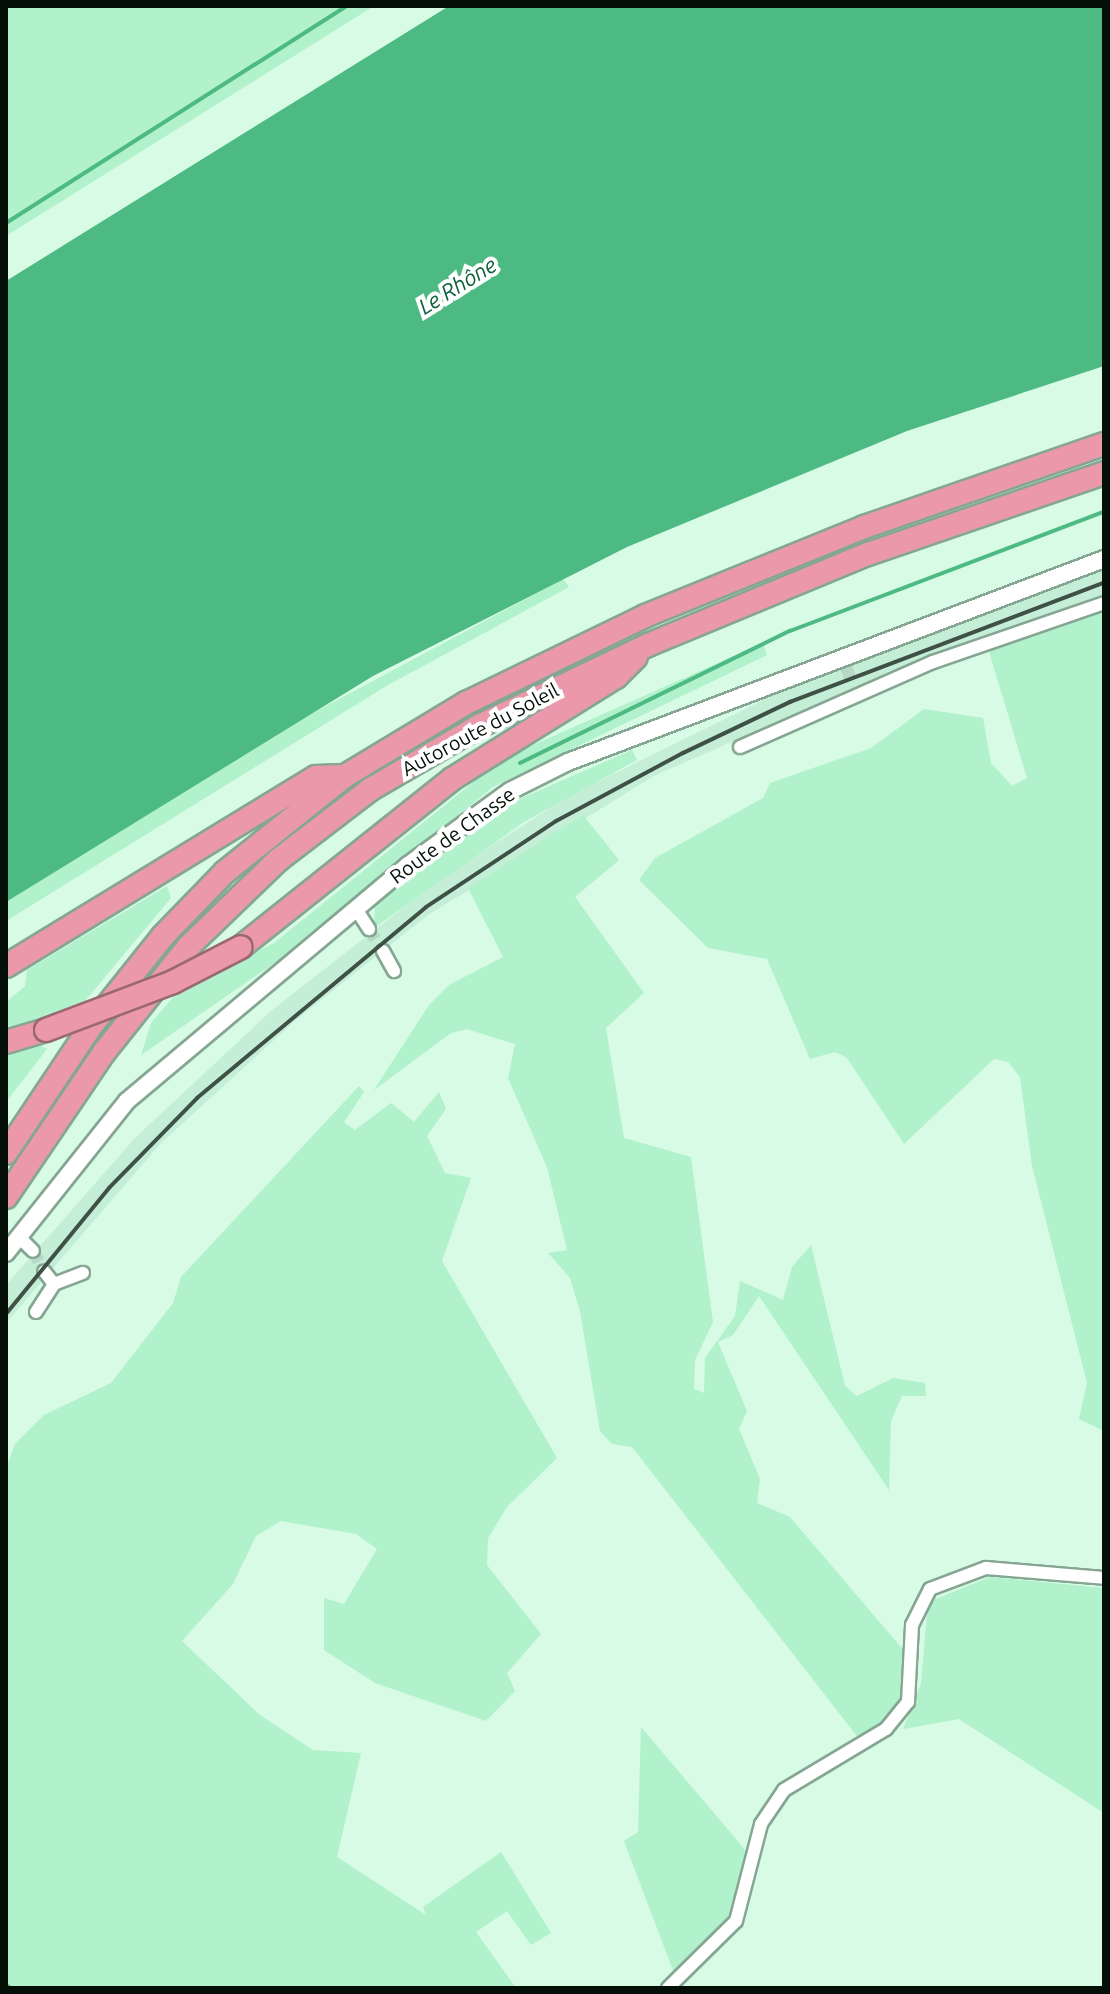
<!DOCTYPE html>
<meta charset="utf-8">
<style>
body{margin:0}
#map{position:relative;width:1110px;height:1994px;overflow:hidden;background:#d7fbe5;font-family:Ubuntu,sans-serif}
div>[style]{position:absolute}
.built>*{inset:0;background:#c4efd6}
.green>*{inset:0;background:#b1f1cb}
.water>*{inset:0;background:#4dba83}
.stream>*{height:4px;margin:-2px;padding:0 2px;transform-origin:2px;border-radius:2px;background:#4dba83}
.street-tunnel>*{height:12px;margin-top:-6px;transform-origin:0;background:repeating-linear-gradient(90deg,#b7d8c4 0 12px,transparent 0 18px)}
.roads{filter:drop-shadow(2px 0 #84a692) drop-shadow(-2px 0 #84a692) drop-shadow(0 2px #84a692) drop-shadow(0 -2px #84a692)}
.street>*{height:12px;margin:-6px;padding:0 6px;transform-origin:6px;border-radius:6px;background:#fff}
.secondary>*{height:16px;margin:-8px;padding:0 8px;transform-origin:8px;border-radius:8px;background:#fff}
.highway>*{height:22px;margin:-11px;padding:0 11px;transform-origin:11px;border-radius:11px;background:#eb98aa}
.rail>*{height:4px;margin:-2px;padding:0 2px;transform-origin:2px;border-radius:2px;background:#3f5146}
.bridges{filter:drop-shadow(2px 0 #9a6871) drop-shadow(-2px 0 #9a6871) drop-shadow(0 2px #9a6871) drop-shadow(0 -2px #9a6871)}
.highway-bridge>*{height:22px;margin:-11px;padding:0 11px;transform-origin:11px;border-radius:11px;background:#eb98aa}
span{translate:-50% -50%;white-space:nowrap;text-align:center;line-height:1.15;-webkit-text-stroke:8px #fff;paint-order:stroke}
.street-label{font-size:20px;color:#040f08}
.water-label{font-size:22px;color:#0d603d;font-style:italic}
.frame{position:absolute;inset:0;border:8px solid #040f08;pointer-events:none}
</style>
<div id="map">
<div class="built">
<div style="clip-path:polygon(1104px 569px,1104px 594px,903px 666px,654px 776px,428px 915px,296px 1020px,161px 1143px,6px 1323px,6px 1285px,135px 1138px,272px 1010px,444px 876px,569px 796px,806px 679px)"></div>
</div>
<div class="green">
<div style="clip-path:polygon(6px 6px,374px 6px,6px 236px)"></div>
<div style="clip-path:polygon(563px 579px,569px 587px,388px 685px,6px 921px,6px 902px,261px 741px)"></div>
<div style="clip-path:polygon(1104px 608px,1104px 1431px,1079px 1419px,1087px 1383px,1032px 1166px,1020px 1077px,1008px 1062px,994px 1059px,904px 1144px,847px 1058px,835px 1052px,810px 1059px,767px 959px,708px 948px,639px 880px,655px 858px,763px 798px,770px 783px,871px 748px,924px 709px,983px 718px,991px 763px,1012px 786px,1027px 778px,988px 648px)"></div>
<div style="clip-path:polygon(763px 643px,767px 655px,493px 787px,279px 960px,141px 1055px,151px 1023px,174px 996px,274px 943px,502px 759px)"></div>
<div style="clip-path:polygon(632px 750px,637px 760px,524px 822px,374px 928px,375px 904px,465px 834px,522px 798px)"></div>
<div style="clip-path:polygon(583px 815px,619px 860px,575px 897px,644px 993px,606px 1028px,624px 1138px,691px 1157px,713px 1322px,695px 1360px,694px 1389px,704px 1393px,705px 1358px,735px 1316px,740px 1281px,783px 1300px,792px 1267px,811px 1245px,845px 1386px,857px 1396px,893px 1378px,925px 1383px,926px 1396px,902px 1396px,891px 1421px,889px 1490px,759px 1296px,733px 1335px,718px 1342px,747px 1411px,739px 1429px,760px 1479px,757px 1503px,790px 1517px,912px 1660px,901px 1705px,860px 1740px,632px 1447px,612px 1444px,600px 1431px,580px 1311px,570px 1278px,548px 1253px,567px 1250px,547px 1167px,508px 1078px,515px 1044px,467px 1029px,451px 1033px,374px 1090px,429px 1005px,449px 985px,503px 957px,468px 888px)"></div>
<div style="clip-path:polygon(167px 886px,171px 898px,80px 1007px,6px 1034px,6px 1002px,25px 986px,27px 970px)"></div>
<div style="clip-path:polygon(38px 1044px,47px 1049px,6px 1102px,6px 1055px)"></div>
<div style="clip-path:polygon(359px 1086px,364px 1092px,344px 1122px,355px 1130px,391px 1103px,414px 1122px,439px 1092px,446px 1109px,427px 1136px,445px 1173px,471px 1178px,442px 1261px,557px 1458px,507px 1507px,488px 1538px,487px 1565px,541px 1634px,507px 1673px,515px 1691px,486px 1721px,375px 1683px,324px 1650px,324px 1598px,344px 1604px,377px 1549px,356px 1534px,281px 1521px,256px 1536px,233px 1584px,182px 1641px,260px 1715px,313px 1750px,361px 1753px,337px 1857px,426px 1915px,423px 1907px,501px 1852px,551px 1933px,531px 1945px,507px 1911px,476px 1932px,516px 1988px,6px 1988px,6px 1468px,15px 1444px,44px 1415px,111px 1383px,173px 1303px,181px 1277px)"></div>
<div style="clip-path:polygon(990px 1577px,1104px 1588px,1104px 1813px,959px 1719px,903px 1729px,921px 1684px,928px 1602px)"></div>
<div style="clip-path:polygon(641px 1727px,747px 1852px,727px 1926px,674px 1973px,624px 1841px,638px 1832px)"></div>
</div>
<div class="water">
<div style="clip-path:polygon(449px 6px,1104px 6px,1104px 366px,907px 431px,627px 547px,373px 676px,6px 902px,6px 281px)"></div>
</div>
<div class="stream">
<div style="left:6px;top:223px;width:403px;rotate:-32.5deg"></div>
<div style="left:520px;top:763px;width:301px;rotate:-26.1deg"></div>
<div style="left:790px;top:631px;width:336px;rotate:-20.8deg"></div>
<div style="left:6px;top:1985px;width:6px;rotate:31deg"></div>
</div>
<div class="street-tunnel">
<div style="left:846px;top:667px;width:17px;rotate:69deg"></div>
<div style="left:369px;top:929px;width:26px;rotate:58deg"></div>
<div style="left:33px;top:1251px;width:23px;rotate:61deg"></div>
</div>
<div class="roads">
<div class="street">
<div style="left:740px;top:747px;width:211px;rotate:-23.8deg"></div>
<div style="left:933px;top:662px;width:181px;rotate:-19deg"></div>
<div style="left:356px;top:909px;width:24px;rotate:57deg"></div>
<div style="left:383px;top:951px;width:23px;rotate:61deg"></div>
<div style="left:18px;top:1236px;width:21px;rotate:45deg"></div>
<div style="left:54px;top:1284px;width:31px;rotate:-21deg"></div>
<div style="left:36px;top:1312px;width:33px;rotate:-57deg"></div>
<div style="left:54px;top:1284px;width:16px;rotate:-128deg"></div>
<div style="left:668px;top:1988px;width:95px;rotate:-44.6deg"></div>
<div style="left:736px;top:1921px;width:100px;rotate:-75.5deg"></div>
<div style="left:761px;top:1824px;width:41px;rotate:-55.9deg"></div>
<div style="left:784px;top:1790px;width:119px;rotate:-30.9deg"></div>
<div style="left:886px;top:1729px;width:35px;rotate:-51deg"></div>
<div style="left:908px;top:1702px;width:77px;rotate:-87deg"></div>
<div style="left:912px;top:1625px;width:40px;rotate:-63.4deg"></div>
<div style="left:930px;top:1589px;width:60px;rotate:-20.6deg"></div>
<div style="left:986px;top:1568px;width:118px;rotate:4.8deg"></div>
</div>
<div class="secondary">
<div style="left:6px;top:1253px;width:194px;rotate:-51.5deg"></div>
<div style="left:127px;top:1101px;width:366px;rotate:-40deg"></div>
<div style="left:407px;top:866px;width:127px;rotate:-36.1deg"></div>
<div style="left:510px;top:791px;width:65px;rotate:-26.6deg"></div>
<div style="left:568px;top:762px;width:573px;rotate:-20.74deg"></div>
</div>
<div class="highway">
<div style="left:241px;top:947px;width:270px;rotate:-38.5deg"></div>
<div style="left:452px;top:779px;width:193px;rotate:-31.9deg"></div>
<div style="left:616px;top:677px;width:28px;rotate:-45deg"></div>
<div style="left:6px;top:966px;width:363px;rotate:-31.4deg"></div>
<div style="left:316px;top:777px;width:29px;rotate:-2deg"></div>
<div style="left:6px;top:1042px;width:42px;rotate:-16.7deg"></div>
<div style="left:6px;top:1153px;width:153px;rotate:-56.2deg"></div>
<div style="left:91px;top:1026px;width:115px;rotate:-51.3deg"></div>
<div style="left:163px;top:936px;width:89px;rotate:-45.9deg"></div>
<div style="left:225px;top:872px;width:154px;rotate:-38.7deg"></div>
<div style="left:345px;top:776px;width:141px;rotate:-31.1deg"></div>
<div style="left:466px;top:703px;width:199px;rotate:-25.9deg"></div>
<div style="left:645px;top:616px;width:236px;rotate:-22.1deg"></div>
<div style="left:864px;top:527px;width:254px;rotate:-19.1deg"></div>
<div style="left:6px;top:1197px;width:176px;rotate:-55.9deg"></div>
<div style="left:105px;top:1051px;width:133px;rotate:-51.4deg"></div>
<div style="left:188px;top:947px;width:125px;rotate:-44deg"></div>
<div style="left:278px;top:860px;width:117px;rotate:-37.4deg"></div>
<div style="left:371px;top:789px;width:125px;rotate:-30.3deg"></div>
<div style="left:479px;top:726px;width:187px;rotate:-25.6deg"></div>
<div style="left:648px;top:645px;width:238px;rotate:-22.5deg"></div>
<div style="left:868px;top:554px;width:250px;rotate:-18.9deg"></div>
</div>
</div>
<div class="rail">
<div style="left:6px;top:1314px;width:163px;rotate:-50.7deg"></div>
<div style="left:109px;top:1188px;width:126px;rotate:-45.6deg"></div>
<div style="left:197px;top:1098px;width:298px;rotate:-39.8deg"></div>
<div style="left:426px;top:907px;width:156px;rotate:-33.5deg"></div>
<div style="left:556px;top:821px;width:144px;rotate:-28.2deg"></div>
<div style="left:683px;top:753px;width:119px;rotate:-25.5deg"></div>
<div style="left:790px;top:702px;width:336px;rotate:-20.8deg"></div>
</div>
<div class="bridges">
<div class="highway-bridge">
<div style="left:46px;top:1030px;width:136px;rotate:-20.7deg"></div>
<div style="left:173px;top:982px;width:76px;rotate:-27.2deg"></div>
</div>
</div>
<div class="street-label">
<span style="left:480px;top:729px;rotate:-28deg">Autoroute du Soleil</span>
<span style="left:452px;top:835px;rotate:-36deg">Route de Chasse</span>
</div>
<div class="water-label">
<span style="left:457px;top:285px;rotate:-32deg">Le Rhône</span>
</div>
<div class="frame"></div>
</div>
